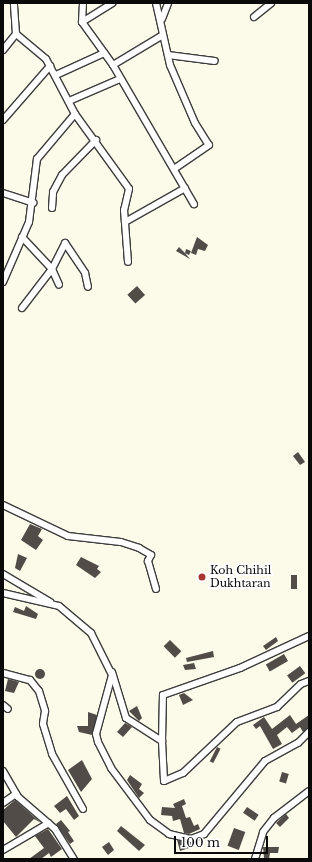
<!DOCTYPE html>
<style>
body{margin:0}
#map{position:relative;width:312px;height:862px;overflow:hidden;background:#fcfae9;font-family:"Libre Baskerville",serif}
div>[style]{position:absolute}
.building>*{inset:0;background:#514c47;transform-origin:0 0}
.round{border-radius:50%}
.roads{filter:drop-shadow(1px 0 #3d3d3d) drop-shadow(-1px 0 #3d3d3d) drop-shadow(0 1px #3d3d3d) drop-shadow(0 -1px #3d3d3d)}
.minor>*{height:6px;margin:-3px;padding:0 3px;transform-origin:3px;border-radius:3px;background:#fff}
.dots>*{width:11px;height:11px;translate:-50% -50%;box-sizing:border-box;border:2px solid #fff;border-radius:50%}
span{translate:-50% -50%;white-space:nowrap;text-align:center;line-height:1.15;-webkit-text-stroke:4px #fff;paint-order:stroke}
.poi-label{font-size:11px;color:#0a0a0a}
.left{translate:0 -50%;text-align:left}
.frame{position:absolute;inset:0;border:4px solid #0a0a0a;pointer-events:none}
.scale{position:absolute;left:174px;top:836px;width:94px;height:18px;box-sizing:border-box;border:2px solid #0a0a0a;border-top:0;padding-left:5px;font-size:12px;line-height:14px;white-space:nowrap;color:#0a0a0a;-webkit-text-stroke:3px #fff;paint-order:stroke}
</style>
<div id="map">
<div class="building">
<div style="clip-path:polygon(197px 237px,208px 245px,205px 251px,198px 249px,196px 255px,191px 253px)"></div>
<div style="clip-path:polygon(179px 247px,185px 253px,186px 249px,191px 251px,189px 255px,185px 253px,190px 259px,176px 251px)"></div>
<div style="left:137px;top:286px;width:12px;height:13px;rotate:48deg"></div>
<div style="clip-path:polygon(298px 452px,305px 462px,300px 465px,293px 456px)"></div>
<div style="clip-path:polygon(30px 524px,42px 529px,38px 536px,43px 540px,36px 550px,21px 540px)"></div>
<div style="clip-path:polygon(18px 554px,27px 558px,20px 571px,15px 568px)"></div>
<div style="clip-path:polygon(81px 557px,99px 566px,97px 569px,101px 572px,95px 578px,76px 565px)"></div>
<div style="left:291px;top:575px;width:6px;height:14px"></div>
<div style="clip-path:polygon(26px 606px,38px 614px,36px 619px,13px 612px,15px 607px,24px 611px)"></div>
<div style="clip-path:polygon(276px 637px,278px 641px,266px 650px,263px 646px)"></div>
<div style="left:170px;top:640px;width:16px;height:9px;rotate:45deg"></div>
<div style="clip-path:polygon(213px 651px,214px 657px,187px 662px,186px 658px)"></div>
<div style="left:284px;top:654px;width:8px;height:21px;rotate:60deg"></div>
<div style="clip-path:polygon(194px 663px,196px 669px,185px 670px,183px 665px)"></div>
<div style="left:300px;top:666px;width:9px;height:16px;rotate:54deg"></div>
<div class="round" style="left:35px;top:669px;width:10px;height:10px"></div>
<div style="clip-path:polygon(8px 679px,19px 682px,14px 693px,5px 691px)"></div>
<div style="clip-path:polygon(184px 693px,193px 700px,183px 705px,179px 695px)"></div>
<div style="clip-path:polygon(137px 706px,142px 718px,139px 721px,129px 711px)"></div>
<div style="clip-path:polygon(88px 712px,97px 715px,92px 735px,79px 732px,77px 726px,88px 726px)"></div>
<div style="clip-path:polygon(290px 715px,296px 724px,309px 715px,309px 728px,303px 732px,300px 727px,292px 733px,287px 727px,277px 735px,282px 744px,273px 749px,260px 726px,256px 729px,253px 725px,264px 717px,272px 729px)"></div>
<div style="clip-path:polygon(125px 723px,132px 727px,123px 737px,117px 732px)"></div>
<div style="left:217px;top:747px;width:4px;height:16px;rotate:27deg"></div>
<div style="clip-path:polygon(82px 760px,92px 779px,81px 792px,68px 770px)"></div>
<div style="left:282px;top:772px;width:7px;height:10px;rotate:16deg"></div>
<div style="clip-path:polygon(130px 775px,142px 784px,139px 789px,144px 793px,139px 798px,127px 780px)"></div>
<div style="clip-path:polygon(67px 796px,79px 816px,74px 820px,66px 809px,60px 813px,54px 806px)"></div>
<div style="clip-path:polygon(184px 799px,186px 804px,182px 806px,186px 818px,190px 817px,194px 826px,198px 824px,200px 829px,189px 834px,184px 833px,180px 819px,173px 821px,172px 816px,161px 815px,162px 807px,175px 808px,173px 804px)"></div>
<div style="clip-path:polygon(15px 800px,41px 823px,34px 819px,16px 837px,3px 821px,3px 810px)"></div>
<div style="left:247px;top:807px;width:14px;height:7px;rotate:34deg"></div>
<div style="clip-path:polygon(286px 814px,289px 818px,280px 827px,276px 823px)"></div>
<div style="clip-path:polygon(61px 820px,70px 831px,68px 832px,74px 841px,70px 844px,56px 824px)"></div>
<div style="clip-path:polygon(121px 826px,145px 845px,139px 851px,117px 831px)"></div>
<div style="left:234px;top:828px;width:12px;height:19px;rotate:20deg"></div>
<div style="clip-path:polygon(48px 829px,62px 849px,51px 857px,49px 853px,41px 859px,29px 859px,44px 848px,35px 836px)"></div>
<div style="clip-path:polygon(177px 840px,191px 843px,192px 847px,180px 851px)"></div>
<div style="clip-path:polygon(109px 842px,114px 850px,108px 855px,102px 847px)"></div>
<div style="clip-path:polygon(263px 847px,279px 847px,278px 853px,270px 853px,269px 859px,264px 858px)"></div>
</div>
<div class="roads">
<div class="minor">
<div style="left:83px;top:3px;width:19px;rotate:93deg"></div>
<div style="left:82px;top:22px;width:53px;rotate:54.2deg"></div>
<div style="left:113px;top:65px;width:161px;rotate:59.8deg"></div>
<div style="left:156px;top:3px;width:64px;rotate:77.3deg"></div>
<div style="left:170px;top:65px;width:63px;rotate:66.7deg"></div>
<div style="left:195px;top:123px;width:26px;rotate:58deg"></div>
<div style="left:209px;top:145px;width:42px;rotate:145.6deg"></div>
<div style="left:254px;top:17px;width:22px;rotate:-39deg"></div>
<div style="left:162px;top:19px;width:17px;rotate:-69deg"></div>
<div style="left:82px;top:22px;width:36px;rotate:-32deg"></div>
<div style="left:3px;top:50px;width:21px;rotate:-51deg"></div>
<div style="left:168px;top:55px;width:47px;rotate:7.3deg"></div>
<div style="left:113px;top:65px;width:58px;rotate:-31deg"></div>
<div style="left:56px;top:75px;width:53px;rotate:-24.6deg"></div>
<div style="left:69px;top:101px;width:56px;rotate:-23.3deg"></div>
<div style="left:75px;top:114px;width:92px;rotate:54.2deg"></div>
<div style="left:129px;top:189px;width:22px;rotate:103deg"></div>
<div style="left:124px;top:210px;width:52px;rotate:85.6deg"></div>
<div style="left:3px;top:120px;width:72px;rotate:-49deg"></div>
<div style="left:3px;top:193px;width:32px;rotate:18deg"></div>
<div style="left:52px;top:208px;width:16px;rotate:-86deg"></div>
<div style="left:53px;top:192px;width:19px;rotate:-62deg"></div>
<div style="left:62px;top:175px;width:49px;rotate:-45.8deg"></div>
<div style="left:125px;top:222px;width:69px;rotate:-29.5deg"></div>
<div style="left:22px;top:237px;width:44px;rotate:46.8deg"></div>
<div style="left:52px;top:269px;width:17px;rotate:66deg"></div>
<div style="left:3px;top:282px;width:65px;rotate:-66.6deg"></div>
<div style="left:29px;top:222px;width:64px;rotate:-82.8deg"></div>
<div style="left:37px;top:159px;width:59px;rotate:-49.8deg"></div>
<div style="left:75px;top:114px;width:62px;rotate:-117.8deg"></div>
<div style="left:46px;top:59px;width:39px;rotate:-140deg"></div>
<div style="left:16px;top:34px;width:31px;rotate:-94deg"></div>
<div style="left:22px;top:308px;width:49px;rotate:-52.4deg"></div>
<div style="left:52px;top:269px;width:29px;rotate:-63deg"></div>
<div style="left:65px;top:243px;width:36px;rotate:56deg"></div>
<div style="left:85px;top:273px;width:14px;rotate:78deg"></div>
<div style="left:3px;top:505px;width:72px;rotate:25.5deg"></div>
<div style="left:68px;top:536px;width:53px;rotate:6.5deg"></div>
<div style="left:121px;top:542px;width:19px;rotate:18deg"></div>
<div style="left:139px;top:548px;width:14px;rotate:30deg"></div>
<div style="left:151px;top:555px;width:7px;rotate:117deg"></div>
<div style="left:148px;top:561px;width:29px;rotate:74deg"></div>
<div style="left:3px;top:574px;width:55px;rotate:30.8deg"></div>
<div style="left:3px;top:593px;width:57px;rotate:13.1deg"></div>
<div style="left:59px;top:606px;width:42px;rotate:40.2deg"></div>
<div style="left:91px;top:633px;width:47px;rotate:63.4deg"></div>
<div style="left:112px;top:675px;width:61px;rotate:105.2deg"></div>
<div style="left:96px;top:734px;width:8px;rotate:76deg"></div>
<div style="left:98px;top:742px;width:29px;rotate:63deg"></div>
<div style="left:111px;top:768px;width:65px;rotate:53.1deg"></div>
<div style="left:150px;top:820px;width:24px;rotate:36deg"></div>
<div style="left:169px;top:834px;width:23px;rotate:13deg"></div>
<div style="left:191px;top:839px;width:14px;rotate:-21deg"></div>
<div style="left:204px;top:834px;width:95px;rotate:-50.1deg"></div>
<div style="left:265px;top:761px;width:38px;rotate:-29deg"></div>
<div style="left:298px;top:743px;width:16px;rotate:-45deg"></div>
<div style="left:112px;top:672px;width:48px;rotate:73.1deg"></div>
<div style="left:126px;top:718px;width:43px;rotate:32.6deg"></div>
<div style="left:162px;top:741px;width:40px;rotate:87.1deg"></div>
<div style="left:164px;top:781px;width:21px;rotate:-23deg"></div>
<div style="left:183px;top:773px;width:74px;rotate:-43.4deg"></div>
<div style="left:237px;top:722px;width:43px;rotate:-20.6deg"></div>
<div style="left:277px;top:707px;width:33px;rotate:-44deg"></div>
<div style="left:301px;top:684px;width:9px;rotate:-21deg"></div>
<div style="left:3px;top:673px;width:28px;rotate:15deg"></div>
<div style="left:30px;top:680px;width:14px;rotate:51deg"></div>
<div style="left:39px;top:691px;width:21px;rotate:73deg"></div>
<div style="left:45px;top:711px;width:13px;rotate:99deg"></div>
<div style="left:43px;top:724px;width:31px;rotate:73deg"></div>
<div style="left:52px;top:754px;width:63px;rotate:60.6deg"></div>
<div style="left:3px;top:705px;width:6px;rotate:39deg"></div>
<div style="left:162px;top:741px;width:46px;rotate:-88.8deg"></div>
<div style="left:163px;top:695px;width:82px;rotate:-19.3deg"></div>
<div style="left:240px;top:668px;width:76px;rotate:-24.9deg"></div>
<div style="left:3px;top:771px;width:30px;rotate:60deg"></div>
<div style="left:18px;top:797px;width:49px;rotate:40.9deg"></div>
<div style="left:55px;top:829px;width:36px;rotate:58deg"></div>
<div style="left:3px;top:803px;width:16px;rotate:-35deg"></div>
<div style="left:3px;top:850px;width:53px;rotate:-30.4deg"></div>
<div style="left:255px;top:859px;width:28px;rotate:-73deg"></div>
<div style="left:263px;top:832px;width:18px;rotate:-52deg"></div>
<div style="left:274px;top:818px;width:44px;rotate:-37.6deg"></div>
</div>
</div>
<div class="dots">
<div style="left:202px;top:577px;background:#a93532"></div>
</div>
<div class="poi-label">
<span class="left" style="left:210px;top:577px">Koh Chihil<br>Dukhtaran</span>
</div>
<div class="frame"></div>
<div class="scale">100 m</div>
</div>
